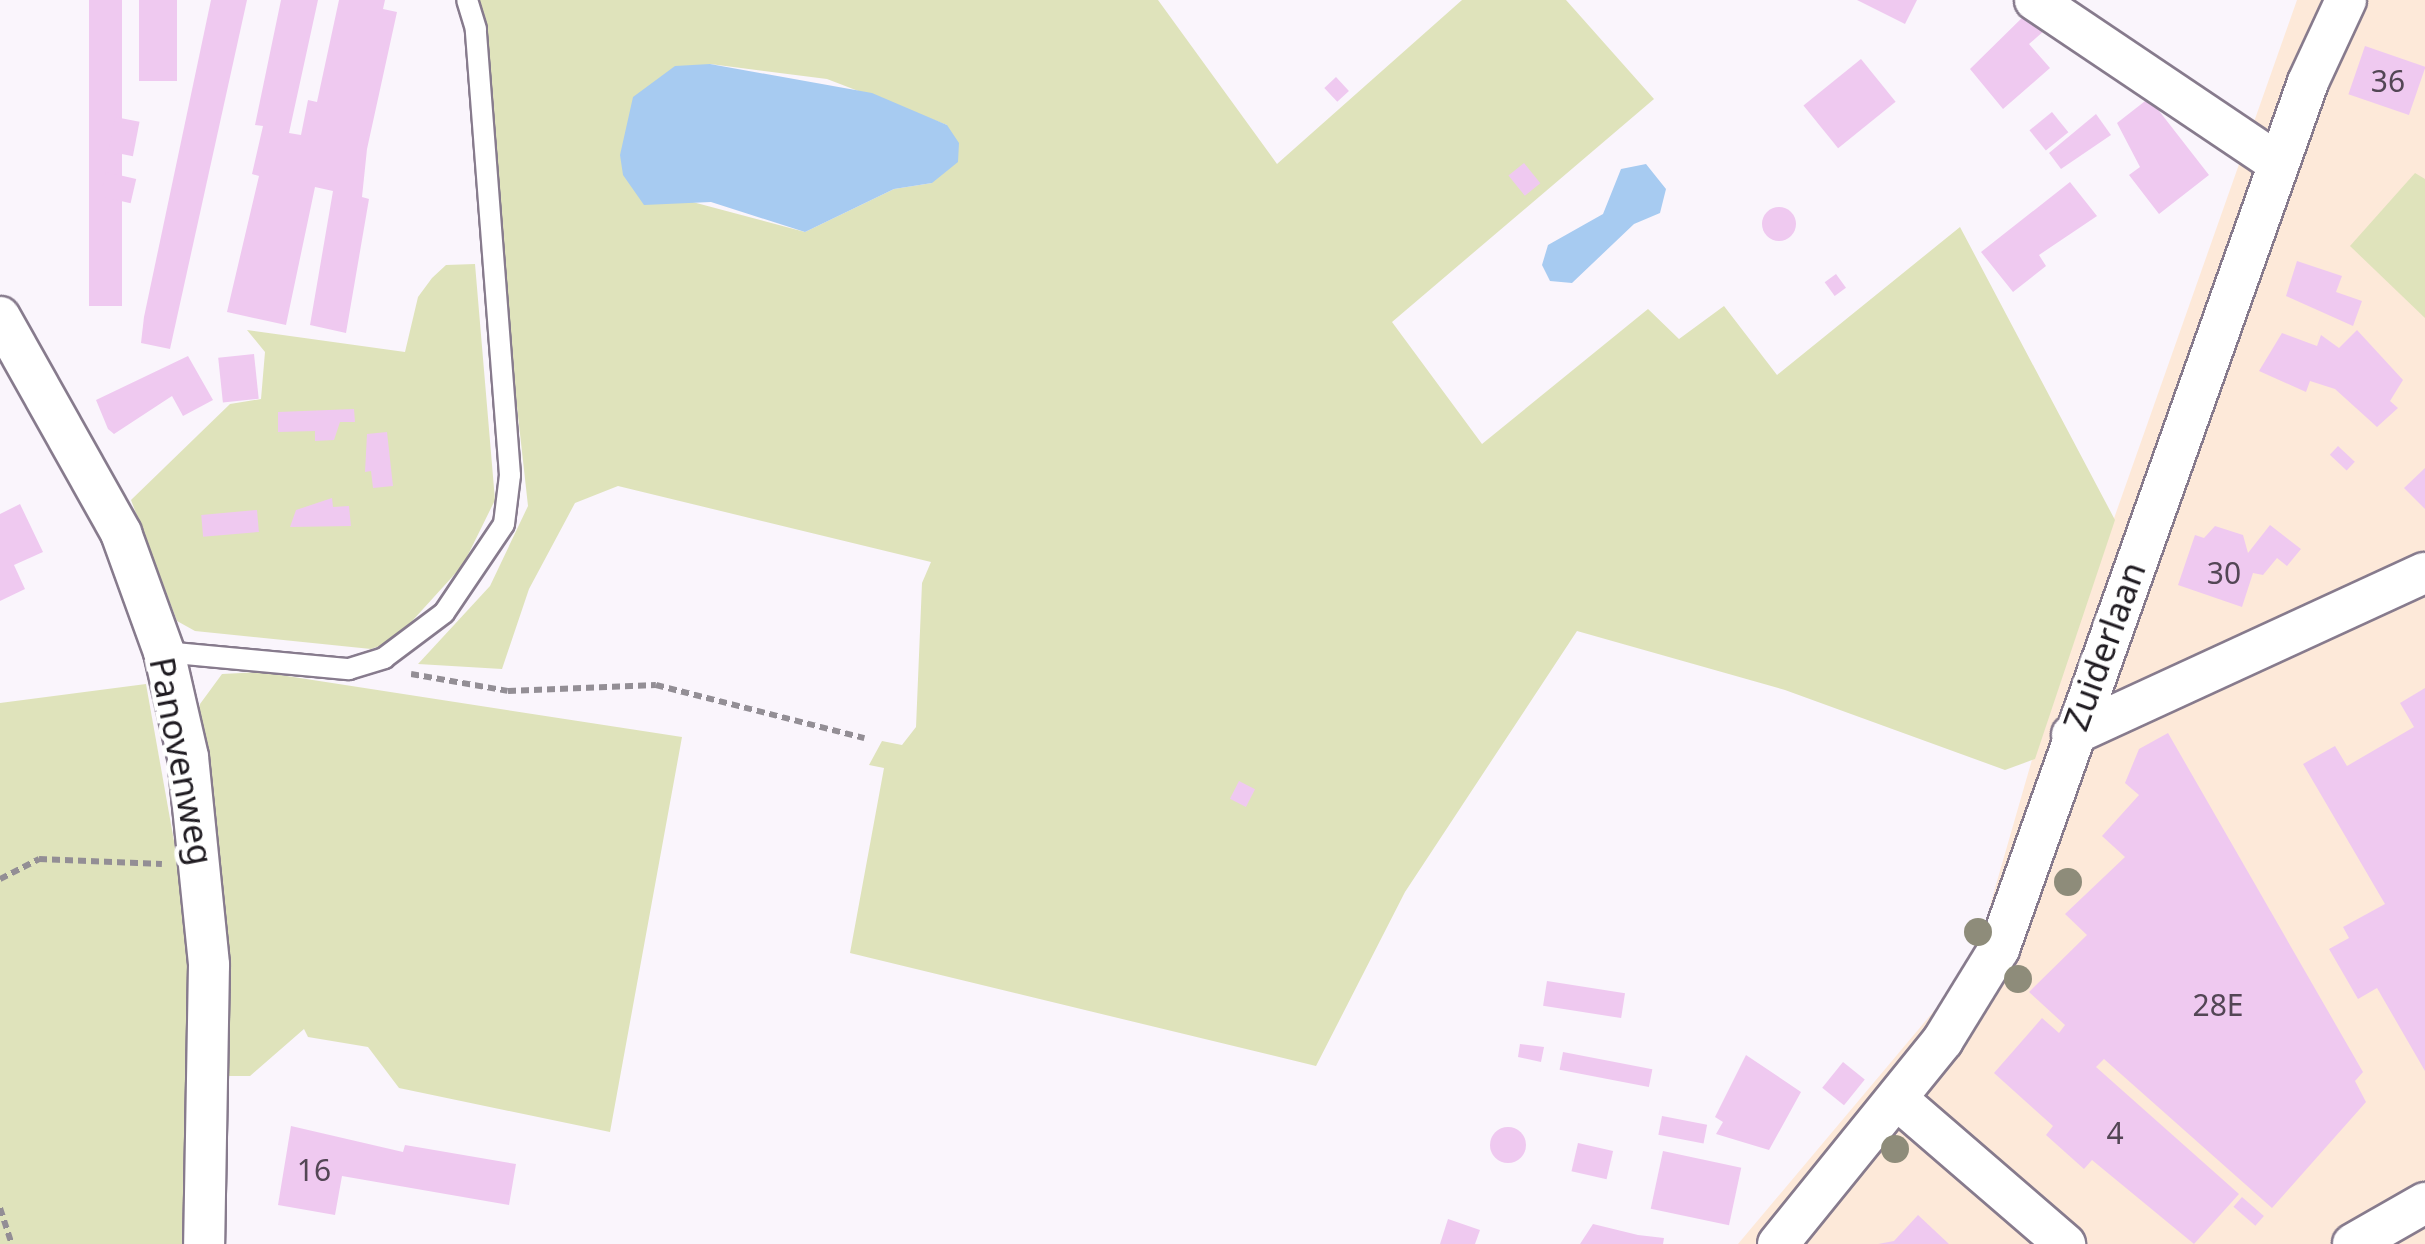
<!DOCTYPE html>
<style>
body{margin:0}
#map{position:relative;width:2425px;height:1244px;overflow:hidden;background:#faf5fc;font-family:"Noto Sans",sans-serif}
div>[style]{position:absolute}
.industrial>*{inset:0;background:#fde9d9}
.green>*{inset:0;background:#dfe3bb}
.water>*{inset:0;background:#a7cbf1}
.building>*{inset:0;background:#efc9f0;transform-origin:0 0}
.round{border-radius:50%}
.path>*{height:6px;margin-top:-3px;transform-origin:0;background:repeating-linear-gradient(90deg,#938e95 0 8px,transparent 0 13px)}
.roads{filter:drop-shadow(2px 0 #877b8d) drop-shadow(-2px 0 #877b8d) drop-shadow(0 2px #877b8d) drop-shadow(0 -2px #877b8d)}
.lane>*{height:20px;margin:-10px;padding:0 10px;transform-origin:10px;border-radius:10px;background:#fff}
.street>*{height:40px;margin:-20px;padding:0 20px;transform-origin:20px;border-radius:20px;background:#fff}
.trees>*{width:28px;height:28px;margin:-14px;border-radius:50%;background:#8e8c7a}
span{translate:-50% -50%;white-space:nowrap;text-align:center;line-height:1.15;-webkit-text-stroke:9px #fff;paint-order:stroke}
.number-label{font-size:30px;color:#534655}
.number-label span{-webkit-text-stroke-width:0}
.street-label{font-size:35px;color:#1f1b21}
</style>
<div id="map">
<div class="industrial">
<div style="clip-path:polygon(2297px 0,2425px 0,2425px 1244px,1738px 1244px,1960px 980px,1985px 923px,2046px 711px)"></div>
</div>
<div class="green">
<div style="clip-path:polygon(evenodd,472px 0,1158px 0,1277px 164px,1462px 0,1566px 0,1654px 99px,1392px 322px,1482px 444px,1648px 309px,1679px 339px,1724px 306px,1777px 375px,1960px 227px,2115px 520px,2035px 759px,2005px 770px,1785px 690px,1577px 631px,1405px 892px,1316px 1066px,850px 953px,884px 768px,869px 765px,882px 741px,902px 745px,916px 727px,922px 583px,931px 562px,618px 486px,575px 503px,529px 589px,502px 669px,418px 664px,490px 586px,528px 506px,472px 0,710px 64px,827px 79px,947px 125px,932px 183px,894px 189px,805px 232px,685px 200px,710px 64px)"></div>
<div style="clip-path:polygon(2415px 173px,2425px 179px,2425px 318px,2350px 246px)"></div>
<div style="clip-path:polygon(475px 264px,495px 500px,463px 565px,394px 641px,371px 649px,195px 631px,177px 621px,131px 500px,230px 404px,261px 399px,265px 352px,247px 330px,405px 352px,418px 297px,432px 278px,446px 265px)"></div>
<div style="clip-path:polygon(261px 672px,682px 737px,610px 1132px,399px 1088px,368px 1047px,308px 1037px,304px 1029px,250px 1076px,217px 1076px,194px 734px,200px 704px,222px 674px)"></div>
<div style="clip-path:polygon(146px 684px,187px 914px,188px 1244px,0 1244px,0 703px)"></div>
</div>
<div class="water">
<div style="clip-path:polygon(710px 64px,872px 93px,947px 125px,959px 143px,958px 162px,932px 183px,894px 189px,805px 232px,711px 202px,644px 205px,623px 175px,620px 155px,633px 97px,675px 66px)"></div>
<div style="clip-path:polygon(1646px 164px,1666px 189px,1660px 213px,1634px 224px,1572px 283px,1550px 281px,1542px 265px,1548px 245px,1603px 214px,1621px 169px)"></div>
</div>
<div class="building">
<div style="left:89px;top:0;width:33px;height:306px"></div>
<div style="left:139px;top:0;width:38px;height:81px"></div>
<div style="clip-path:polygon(211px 0,247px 0,170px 349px,141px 343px,144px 317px)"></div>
<div style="clip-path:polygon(281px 0,318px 0,289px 133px,301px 135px,308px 100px,317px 102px,339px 0,385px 0,383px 9px,397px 12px,367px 149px,362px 197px,369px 199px,346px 333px,310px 325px,333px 191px,315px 187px,286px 325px,227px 312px,259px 176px,252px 174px,263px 126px,255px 125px)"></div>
<div style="clip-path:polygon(1857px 0,1917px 0,1905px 24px)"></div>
<div style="clip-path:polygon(2029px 11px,2045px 30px,2029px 44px,2050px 68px,2003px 109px,1970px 69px)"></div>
<div style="left:2365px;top:46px;width:64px;height:51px;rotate:19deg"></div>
<div style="left:1861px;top:59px;width:55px;height:74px;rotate:51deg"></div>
<div style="left:1336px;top:77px;width:19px;height:16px;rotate:47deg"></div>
<div style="clip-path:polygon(2149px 98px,2209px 175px,2159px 214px,2129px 175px,2140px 167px,2117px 123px)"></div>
<div style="left:2052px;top:112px;width:26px;height:29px;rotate:51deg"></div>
<div style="clip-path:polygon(2096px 114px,2111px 135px,2061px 169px,2049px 153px)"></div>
<div style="left:115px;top:117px;width:25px;height:35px;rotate:11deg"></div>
<div style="left:1524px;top:163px;width:26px;height:20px;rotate:51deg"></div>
<div style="left:106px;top:172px;width:31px;height:25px;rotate:13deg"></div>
<div style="clip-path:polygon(2070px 182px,2097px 216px,2039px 255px,2046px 266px,2013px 292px,1981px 252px)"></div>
<div class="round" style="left:1762px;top:207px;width:34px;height:34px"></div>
<div style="clip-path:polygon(2297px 261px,2342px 276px,2336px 292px,2362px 301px,2353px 326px,2286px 296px)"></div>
<div style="left:1836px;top:274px;width:17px;height:14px;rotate:54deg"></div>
<div style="clip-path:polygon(2357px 330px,2403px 380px,2390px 401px,2398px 408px,2377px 427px,2335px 389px,2310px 381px,2306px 392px,2259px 371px,2282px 333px,2317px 346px,2321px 335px,2339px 348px)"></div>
<div style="left:254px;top:354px;width:45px;height:36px;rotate:84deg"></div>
<div style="clip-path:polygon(188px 356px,213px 400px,183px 416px,172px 396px,114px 434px,108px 429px,96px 400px)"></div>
<div style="clip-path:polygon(354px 409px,355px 422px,340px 422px,334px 440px,315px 441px,315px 431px,278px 432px,278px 412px)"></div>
<div style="clip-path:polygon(387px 432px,393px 486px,373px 488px,371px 471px,365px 472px,367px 434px)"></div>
<div style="left:2338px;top:446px;width:23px;height:12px;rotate:43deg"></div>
<div style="clip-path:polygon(2425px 468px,2425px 509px,2404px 488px)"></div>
<div style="clip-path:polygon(332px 498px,333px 507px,349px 506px,351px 526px,290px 527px,296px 510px)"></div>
<div style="clip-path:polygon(20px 504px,43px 552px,14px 565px,25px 589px,0 601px,0 514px)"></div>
<div style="left:257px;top:510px;width:22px;height:56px;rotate:85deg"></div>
<div style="clip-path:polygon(2270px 525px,2301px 549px,2287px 566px,2277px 558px,2263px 575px,2253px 573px,2242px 607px,2178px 585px,2195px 535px,2204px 538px,2215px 526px,2243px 535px,2248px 553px)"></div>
<div style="clip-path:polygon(2425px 688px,2425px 1071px,2377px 988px,2358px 999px,2329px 949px,2349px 938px,2343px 927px,2385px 904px,2303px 764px,2335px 746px,2347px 766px,2414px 727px,2400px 703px)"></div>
<div style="clip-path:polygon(2168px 733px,2363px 1072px,2355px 1081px,2366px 1102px,2272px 1208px,2104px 1059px,2096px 1067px,2239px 1194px,2194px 1244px,2092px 1160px,2084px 1169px,2046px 1135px,2053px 1126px,1994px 1073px,2042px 1018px,2059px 1033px,2065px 1025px,2029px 992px,2087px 935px,2065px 914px,2125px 857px,2102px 836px,2139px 795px,2125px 783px,2139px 749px)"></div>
<div style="left:1239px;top:781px;width:18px;height:20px;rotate:27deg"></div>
<div style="left:1547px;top:981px;width:79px;height:25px;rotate:9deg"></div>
<div style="clip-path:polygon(1520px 1044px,1544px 1047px,1541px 1062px,1518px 1057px)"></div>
<div style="left:1563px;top:1052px;width:91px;height:18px;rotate:11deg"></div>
<div style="clip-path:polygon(1746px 1055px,1801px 1092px,1769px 1150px,1716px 1134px,1723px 1122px,1715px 1117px)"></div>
<div style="left:1843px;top:1062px;width:28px;height:33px;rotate:39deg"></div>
<div style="left:1662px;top:1116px;width:46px;height:19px;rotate:11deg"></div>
<div style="clip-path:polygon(291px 1126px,403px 1152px,405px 1145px,516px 1164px,509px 1205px,342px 1176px,335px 1215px,278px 1205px)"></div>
<div class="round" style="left:1490px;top:1127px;width:36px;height:36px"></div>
<div style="left:1578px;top:1143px;width:36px;height:29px;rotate:13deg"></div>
<div style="left:1663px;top:1151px;width:80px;height:59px;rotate:12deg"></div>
<div style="left:2242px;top:1197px;width:29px;height:13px;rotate:41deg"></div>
<div style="clip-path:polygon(1918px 1215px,1949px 1244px,1878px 1244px,1894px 1241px)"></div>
<div style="clip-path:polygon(1448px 1219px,1480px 1230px,1475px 1244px,1440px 1244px)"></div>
<div style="clip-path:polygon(1593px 1224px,1638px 1235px,1664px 1238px,1663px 1244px,1580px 1244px)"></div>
</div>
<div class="path">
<div style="left:411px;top:674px;width:98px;rotate:9.9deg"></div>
<div style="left:508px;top:691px;width:148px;rotate:-2.3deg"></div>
<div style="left:656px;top:685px;width:215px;rotate:14.3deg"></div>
<div style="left:0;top:879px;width:44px;rotate:-27.1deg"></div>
<div style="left:39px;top:859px;width:123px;rotate:2.3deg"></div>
<div style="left:0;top:1208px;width:38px;rotate:72deg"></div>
</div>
<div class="roads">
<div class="lane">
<div style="left:164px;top:652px;width:186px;rotate:5.3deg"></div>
<div style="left:349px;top:669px;width:37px;rotate:-17deg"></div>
<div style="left:384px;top:658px;width:75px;rotate:-36.9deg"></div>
<div style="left:444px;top:613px;width:107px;rotate:-56deg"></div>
<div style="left:504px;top:524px;width:49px;rotate:-83deg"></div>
<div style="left:510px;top:475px;width:447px;rotate:-94.4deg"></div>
<div style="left:476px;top:29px;width:30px;rotate:-107deg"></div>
</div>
<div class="street">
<div style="left:2035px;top:0;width:293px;rotate:33.9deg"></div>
<div style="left:0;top:317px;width:248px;rotate:60.7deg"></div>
<div style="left:121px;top:533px;width:127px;rotate:70.1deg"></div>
<div style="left:164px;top:652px;width:108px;rotate:77.1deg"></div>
<div style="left:188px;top:757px;width:209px;rotate:84.2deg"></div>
<div style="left:209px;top:965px;width:279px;rotate:91deg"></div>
<div style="left:2072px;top:735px;width:388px;rotate:-24.7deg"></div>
<div style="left:1898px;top:1100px;width:221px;rotate:40.8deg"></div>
<div style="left:1778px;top:1244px;width:262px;rotate:-51deg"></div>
<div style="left:1943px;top:1040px;width:107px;rotate:-58.4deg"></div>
<div style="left:1999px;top:949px;width:920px;rotate:-70.38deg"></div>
<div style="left:2308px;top:82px;width:90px;rotate:-65.1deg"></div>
<div style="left:2353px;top:1244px;width:83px;rotate:-29.7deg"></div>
</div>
</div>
<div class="trees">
<div style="left:2068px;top:882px"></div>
<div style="left:1978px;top:932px"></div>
<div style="left:2018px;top:979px"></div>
<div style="left:1895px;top:1149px"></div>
</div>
<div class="number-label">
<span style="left:2388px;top:81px">36</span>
<span style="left:2224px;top:573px">30</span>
<span style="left:2218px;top:1005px">28E</span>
<span style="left:2115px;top:1133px">4</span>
<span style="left:314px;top:1170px">16</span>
</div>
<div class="street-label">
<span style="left:2104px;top:646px;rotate:-70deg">Zuiderlaan</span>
<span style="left:182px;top:761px;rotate:79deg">Panovenweg</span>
</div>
</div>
